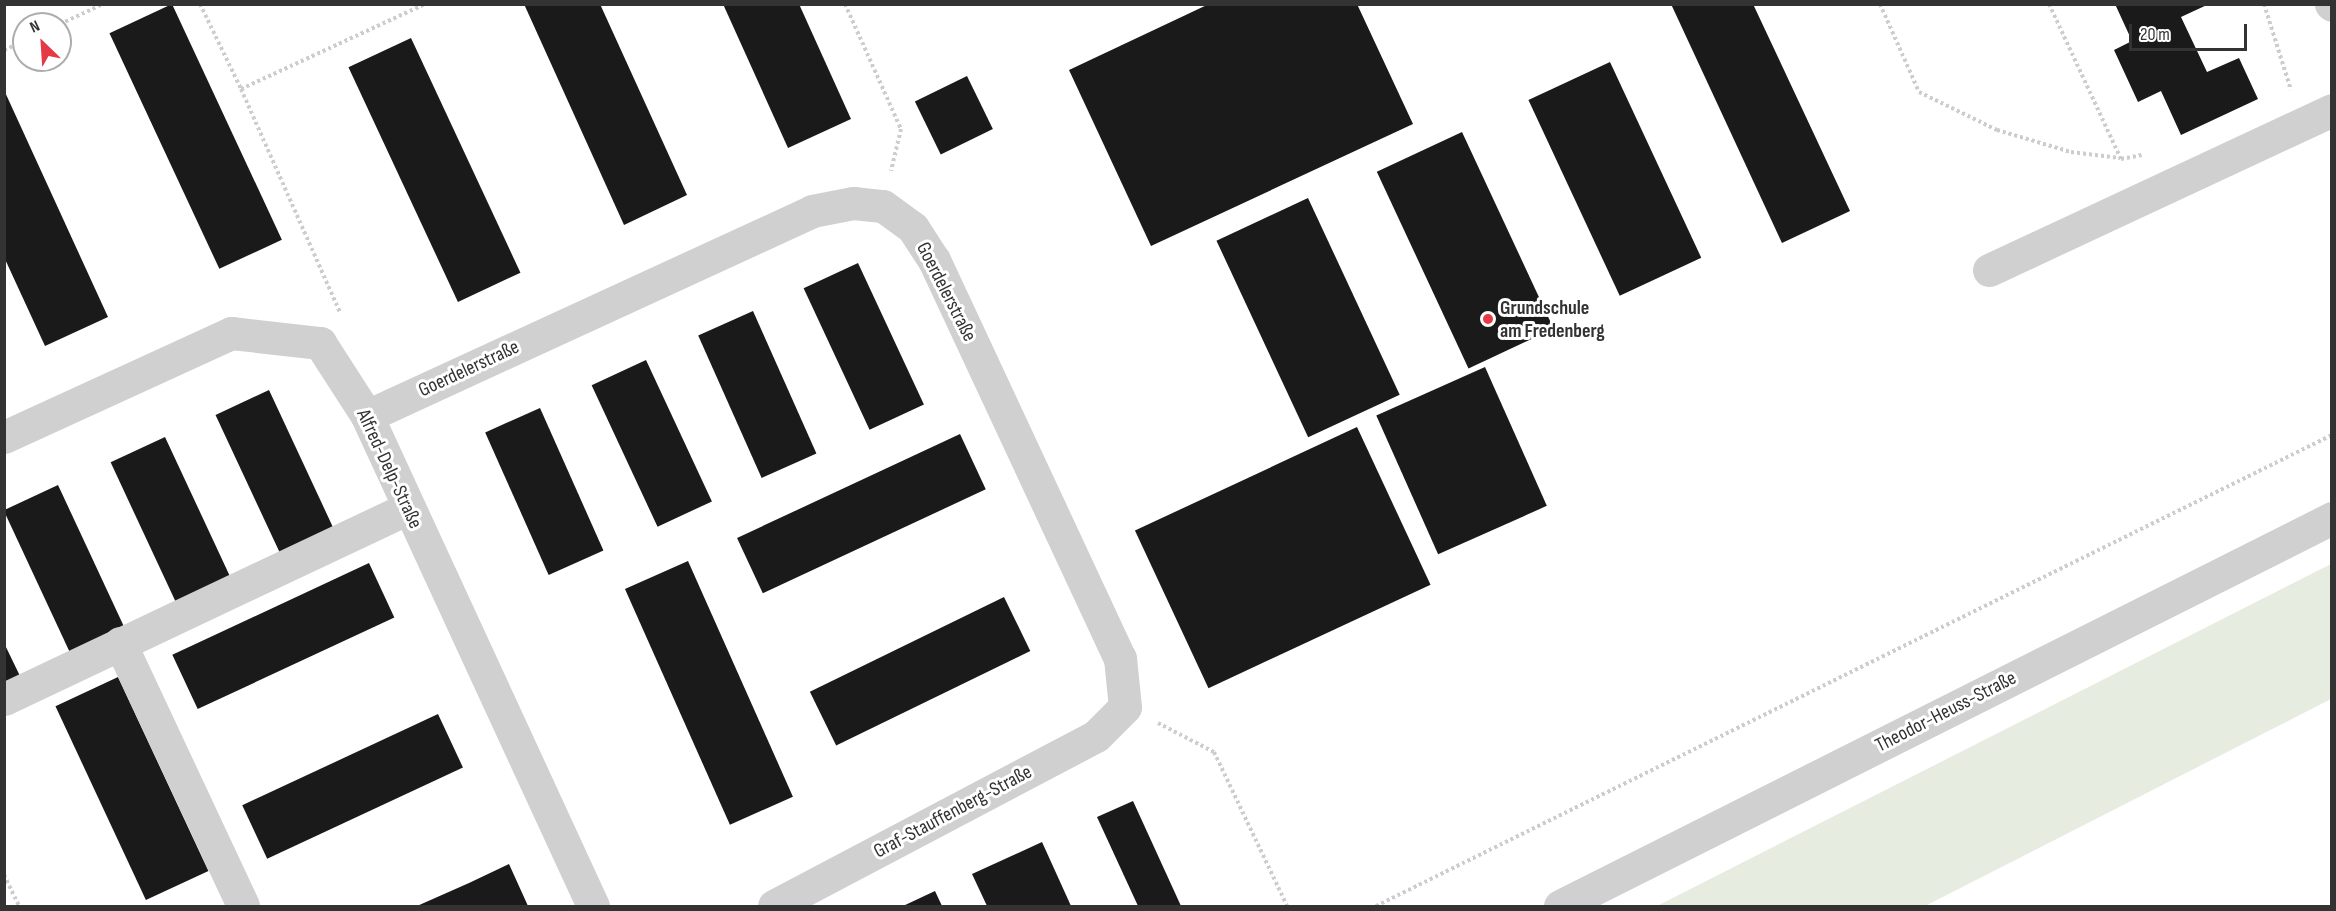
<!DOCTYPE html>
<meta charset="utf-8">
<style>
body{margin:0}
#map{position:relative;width:2336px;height:911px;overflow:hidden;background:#fff;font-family:"Sofia Sans Condensed",sans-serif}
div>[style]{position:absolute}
.green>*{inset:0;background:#e6ecdf}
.building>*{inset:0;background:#1a1a1a;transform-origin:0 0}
.path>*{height:4px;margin-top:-2px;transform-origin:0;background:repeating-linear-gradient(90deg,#cdcdcd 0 3px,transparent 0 6px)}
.minor>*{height:33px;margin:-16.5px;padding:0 16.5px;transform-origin:16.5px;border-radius:16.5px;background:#d0d0d0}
.dots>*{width:16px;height:16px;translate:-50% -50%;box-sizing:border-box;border:3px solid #fff;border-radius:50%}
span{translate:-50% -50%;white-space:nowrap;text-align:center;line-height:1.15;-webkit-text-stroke:6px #fff;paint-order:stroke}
.street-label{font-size:20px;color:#333}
.poi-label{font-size:20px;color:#333;font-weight:700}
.left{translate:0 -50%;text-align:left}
.frame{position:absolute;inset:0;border:6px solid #333;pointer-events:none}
.north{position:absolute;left:12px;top:12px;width:60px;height:60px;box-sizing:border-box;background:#fff;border:2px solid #adadad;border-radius:50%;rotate:335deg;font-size:16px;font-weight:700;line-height:24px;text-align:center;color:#333}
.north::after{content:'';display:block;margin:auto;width:21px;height:27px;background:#e63946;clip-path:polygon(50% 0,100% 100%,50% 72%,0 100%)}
.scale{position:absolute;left:2129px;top:24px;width:118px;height:27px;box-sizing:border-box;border:3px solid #333;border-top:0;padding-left:8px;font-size:18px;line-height:21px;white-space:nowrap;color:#333;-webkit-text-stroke:4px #fff;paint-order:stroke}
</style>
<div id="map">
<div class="green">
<div style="clip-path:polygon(2331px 564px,2331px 699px,1925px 906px,1657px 906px)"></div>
</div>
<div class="building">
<div style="left:172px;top:4px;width:260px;height:69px;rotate:65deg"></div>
<div style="clip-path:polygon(524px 4px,600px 4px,687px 195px,624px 225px)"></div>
<div style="clip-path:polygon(723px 4px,799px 4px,851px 119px,788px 148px)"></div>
<div style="clip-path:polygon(1209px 4px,1357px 4px,1413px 124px,1151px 246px,1069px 70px)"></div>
<div style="clip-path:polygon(1671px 4px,1753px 4px,1850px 211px,1782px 243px)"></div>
<div style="clip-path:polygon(2115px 4px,2209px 4px,2181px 17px,2207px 72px,2239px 58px,2258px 99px,2181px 135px,2161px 91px,2138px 102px,2114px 50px,2132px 41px)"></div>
<div style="left:411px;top:38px;width:259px;height:69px;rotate:65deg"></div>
<div style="left:1610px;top:62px;width:216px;height:90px;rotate:65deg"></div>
<div style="left:967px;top:76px;width:59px;height:58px;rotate:64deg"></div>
<div style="clip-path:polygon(4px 90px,108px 317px,45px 346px,4px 257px)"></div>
<div style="left:1462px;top:132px;width:217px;height:94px;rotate:65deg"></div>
<div style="left:1308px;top:198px;width:217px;height:101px;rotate:65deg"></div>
<div style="left:858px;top:263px;width:156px;height:60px;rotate:65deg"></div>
<div style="left:753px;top:311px;width:156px;height:60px;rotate:66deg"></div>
<div style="left:646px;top:360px;width:156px;height:60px;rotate:65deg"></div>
<div style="left:1485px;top:367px;width:152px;height:119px;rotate:66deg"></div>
<div style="left:269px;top:390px;width:156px;height:59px;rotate:65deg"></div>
<div style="left:540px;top:408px;width:156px;height:60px;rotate:66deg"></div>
<div style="left:1357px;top:427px;width:174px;height:245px;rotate:65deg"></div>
<div style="left:960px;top:434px;width:61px;height:246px;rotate:65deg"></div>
<div style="left:165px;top:437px;width:155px;height:60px;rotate:65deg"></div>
<div style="left:58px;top:485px;width:156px;height:60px;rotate:65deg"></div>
<div style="left:688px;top:561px;width:258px;height:69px;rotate:66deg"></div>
<div style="left:369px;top:563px;width:60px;height:217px;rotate:65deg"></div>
<div style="left:1004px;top:597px;width:60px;height:216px;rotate:64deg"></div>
<div style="clip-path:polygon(4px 643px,20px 676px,4px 683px)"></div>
<div style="left:118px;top:677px;width:214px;height:69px;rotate:65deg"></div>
<div style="left:438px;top:714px;width:59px;height:216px;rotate:65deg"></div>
<div style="clip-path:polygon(1133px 801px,1181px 906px,1138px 906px,1097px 817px)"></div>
<div style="clip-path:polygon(1042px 842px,1071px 906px,987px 906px,972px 874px)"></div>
<div style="clip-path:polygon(509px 864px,528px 906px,417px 906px,469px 883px)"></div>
<div style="clip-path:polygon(935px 891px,942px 906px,903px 906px)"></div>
</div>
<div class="path">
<div style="left:200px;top:4px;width:94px;rotate:64.2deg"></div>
<div style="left:241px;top:89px;width:203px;rotate:-24.8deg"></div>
<div style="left:845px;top:4px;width:137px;rotate:65.9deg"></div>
<div style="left:901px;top:129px;width:43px;rotate:103.4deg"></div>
<div style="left:1880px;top:4px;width:96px;rotate:66.1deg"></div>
<div style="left:1919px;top:92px;width:87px;rotate:26deg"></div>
<div style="left:1997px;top:130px;width:77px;rotate:16.6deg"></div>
<div style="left:2071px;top:152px;width:49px;rotate:7deg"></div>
<div style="left:2049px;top:4px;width:171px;rotate:65.1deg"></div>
<div style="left:2121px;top:159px;width:21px;rotate:-11deg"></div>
<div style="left:2264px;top:4px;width:90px;rotate:72.6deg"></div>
<div style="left:60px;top:24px;width:47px;rotate:-24.9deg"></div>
<div style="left:4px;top:50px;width:22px;rotate:-24deg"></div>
<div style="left:241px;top:89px;width:244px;rotate:66.1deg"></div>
<div style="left:1158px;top:723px;width:63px;rotate:27.4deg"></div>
<div style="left:1214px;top:752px;width:170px;rotate:64.6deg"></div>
<div style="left:4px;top:875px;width:34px;rotate:64deg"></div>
<div style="left:1376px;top:906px;width:1066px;rotate:-26.23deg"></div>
</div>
<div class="minor">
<div style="left:2331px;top:4px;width:1px;rotate:45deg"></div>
<div style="left:1989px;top:270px;width:378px;rotate:-25deg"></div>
<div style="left:367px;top:416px;width:490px;rotate:-24.7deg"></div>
<div style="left:812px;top:211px;width:42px;rotate:-11deg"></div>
<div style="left:853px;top:203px;width:30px;rotate:6deg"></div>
<div style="left:883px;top:206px;width:37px;rotate:36deg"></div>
<div style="left:913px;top:228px;width:38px;rotate:57deg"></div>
<div style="left:934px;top:260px;width:439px;rotate:65deg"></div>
<div style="left:1120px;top:658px;width:49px;rotate:84.2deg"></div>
<div style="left:1125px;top:707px;width:41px;rotate:135deg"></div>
<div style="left:1096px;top:736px;width:364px;rotate:152.2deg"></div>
<div style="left:4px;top:437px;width:250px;rotate:-24.6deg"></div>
<div style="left:231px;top:333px;width:90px;rotate:6.4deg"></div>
<div style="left:320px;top:343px;width:87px;rotate:57.2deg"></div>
<div style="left:367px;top:416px;width:540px;rotate:65.24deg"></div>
<div style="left:120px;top:643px;width:290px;rotate:64.9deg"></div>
<div style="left:4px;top:699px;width:447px;rotate:-25.3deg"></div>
<div style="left:1560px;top:906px;width:864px;rotate:-26.68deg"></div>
</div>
<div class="dots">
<div style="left:1488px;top:319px;background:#e63946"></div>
</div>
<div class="street-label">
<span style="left:946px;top:292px;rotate:63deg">Goerdelerstraße</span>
<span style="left:469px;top:369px;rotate:-25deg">Goerdelerstraße</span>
<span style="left:389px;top:469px;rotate:65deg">Alfred-Delp-Straße</span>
<span style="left:1946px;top:712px;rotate:-27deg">Theodor-Heuss-Straße</span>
<span style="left:953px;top:812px;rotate:-28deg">Graf-Stauffenberg-Straße</span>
</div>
<div class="poi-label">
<span class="left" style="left:1500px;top:320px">Grundschule<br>am Fredenberg</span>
</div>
<div class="frame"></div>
<div class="north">N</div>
<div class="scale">20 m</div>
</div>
